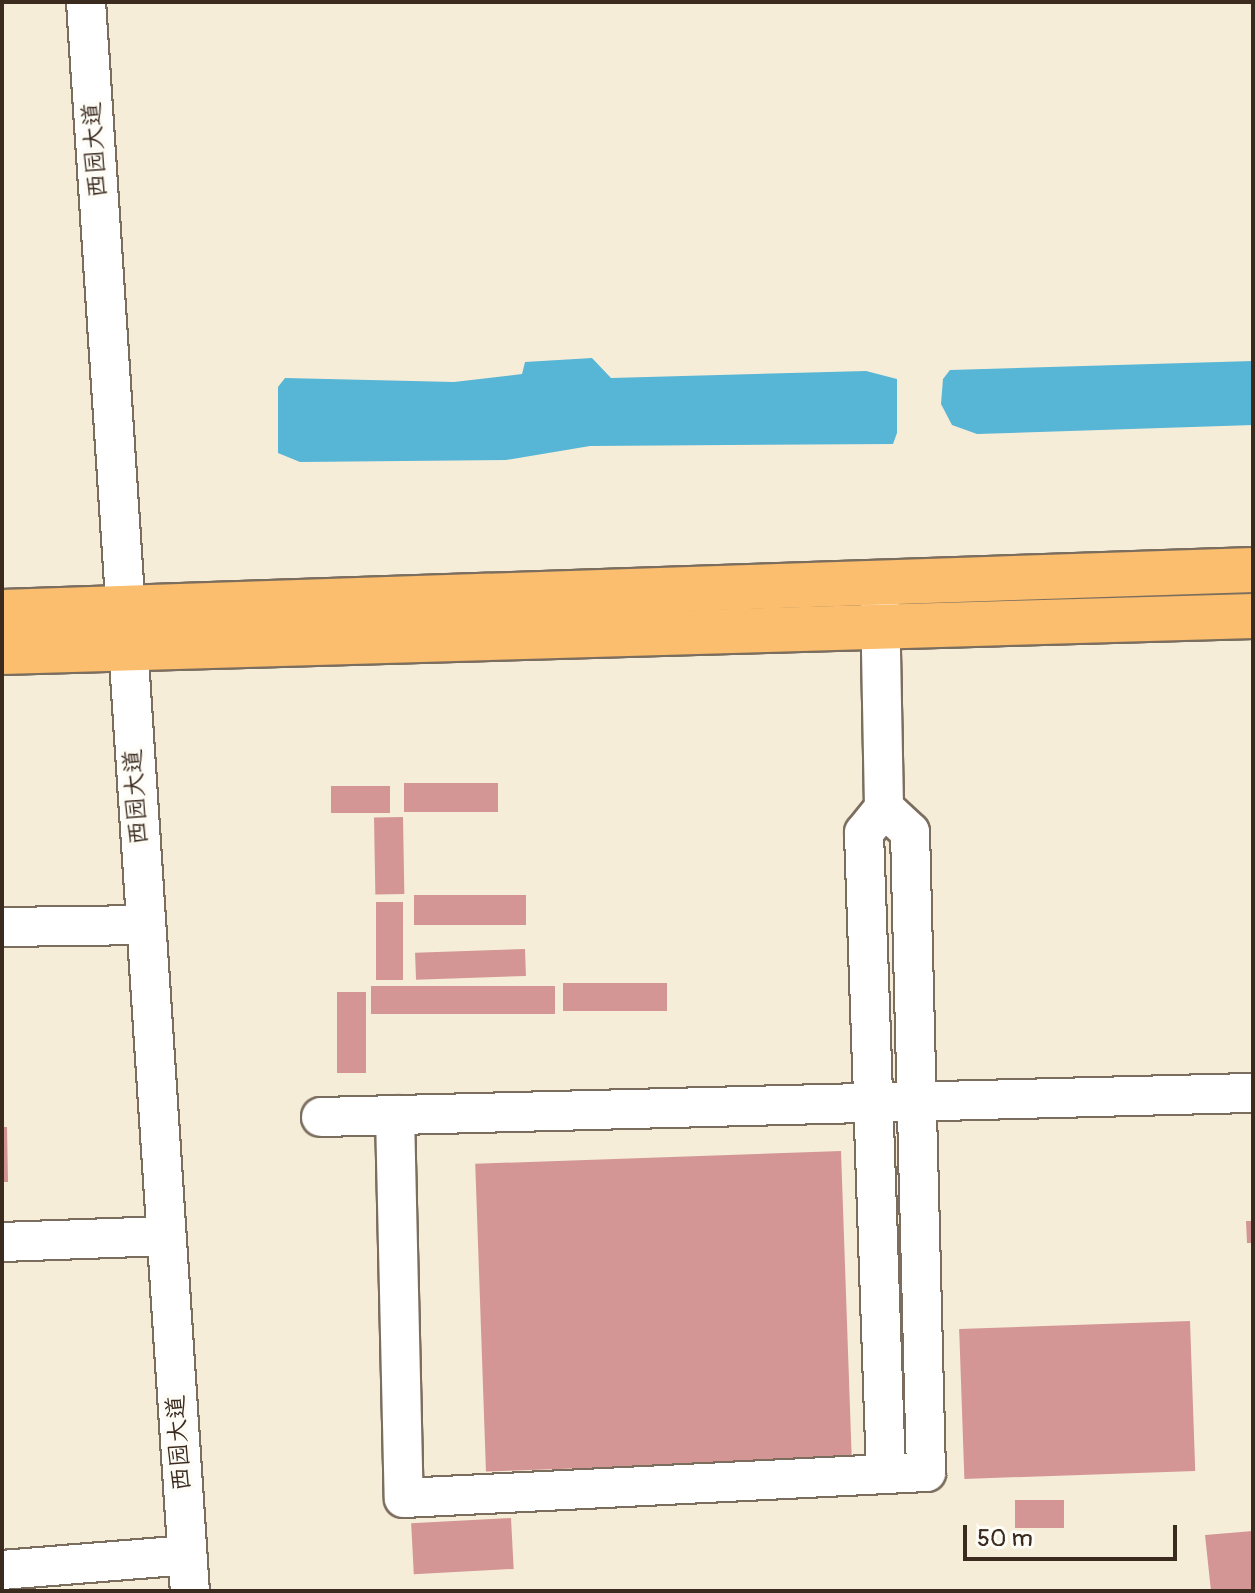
<!DOCTYPE html>
<meta charset="utf-8">
<style>
body{margin:0}
#map{position:relative;width:1255px;height:1593px;overflow:hidden;background:#f6edd9;font-family:Pangolin,"LXGW WenKai TC",sans-serif}
div>[style]{position:absolute}
.water>*{inset:0;background:#57b5d5}
.building>*{inset:0;background:#d39694;transform-origin:0 0}
.roads{filter:drop-shadow(2px 0 #7c6e5f) drop-shadow(-2px 0 #7c6e5f) drop-shadow(0 2px #7c6e5f) drop-shadow(0 -2px #7c6e5f)}
.minor>*{height:38px;margin:-19px;padding:0 19px;transform-origin:19px;border-radius:19px;background:#fff}
.major>*{height:44px;margin:-22px;padding:0 22px;transform-origin:22px;border-radius:22px;background:#fabe6e}
span{translate:-50% -50%;white-space:nowrap;text-align:center;line-height:1.15;-webkit-text-stroke:8px #fdfcf7;paint-order:stroke}
.street-label{font-size:24px;color:#3b2a1e}
.frame{position:absolute;inset:0;border:4px solid #3b2a1e;pointer-events:none}
.scale{position:absolute;left:963px;top:1525px;width:214px;height:36px;box-sizing:border-box;border:4px solid #3b2a1e;border-top:0;padding-left:10px;font-size:24px;line-height:28px;white-space:nowrap;color:#3b2a1e;-webkit-text-stroke:6px #fdfcf7;paint-order:stroke}
</style>
<div id="map">
<div class="water">
<div style="clip-path:polygon(592px 358px,611px 378px,866px 371px,897px 379px,897px 433px,893px 444px,590px 446px,506px 460px,300px 462px,278px 453px,278px 387px,285px 378px,454px 382px,522px 374px,525px 362px)"></div>
<div style="clip-path:polygon(1253px 361px,1253px 425px,977px 434px,952px 425px,941px 404px,943px 379px,950px 370px)"></div>
</div>
<div class="building">
<div style="left:498px;top:783px;width:29px;height:94px;rotate:90deg"></div>
<div style="left:390px;top:786px;width:27px;height:59px;rotate:90deg"></div>
<div style="left:403px;top:817px;width:77px;height:29px;rotate:89deg"></div>
<div style="left:526px;top:895px;width:30px;height:112px;rotate:90deg"></div>
<div style="left:376px;top:902px;width:27px;height:78px"></div>
<div style="left:525px;top:949px;width:27px;height:110px;rotate:88deg"></div>
<div style="left:667px;top:983px;width:28px;height:104px;rotate:90deg"></div>
<div style="left:555px;top:986px;width:28px;height:184px;rotate:90deg"></div>
<div style="left:337px;top:992px;width:29px;height:81px"></div>
<div style="clip-path:polygon(2px 1127px,7px 1127px,8px 1182px,2px 1182px)"></div>
<div style="left:841px;top:1151px;width:308px;height:366px;rotate:88deg"></div>
<div style="clip-path:polygon(1246px 1221px,1253px 1221px,1253px 1243px,1247px 1243px)"></div>
<div style="left:1190px;top:1321px;width:150px;height:231px;rotate:88deg"></div>
<div style="left:1015px;top:1500px;width:49px;height:28px"></div>
<div style="left:511px;top:1518px;width:51px;height:100px;rotate:87deg"></div>
<div style="clip-path:polygon(1253px 1531px,1253px 1591px,1211px 1591px,1205px 1535px)"></div>
</div>
<div class="roads">
<div class="minor">
<div style="left:86px;top:2px;width:1592px;rotate:86.26deg"></div>
<div style="left:880px;top:599px;width:209px;rotate:88.9deg"></div>
<div style="left:2px;top:927px;width:143px;rotate:-0.8deg"></div>
<div style="left:395px;top:1115px;width:383px;rotate:88.7deg"></div>
<div style="left:404px;top:1498px;width:523px;rotate:-2.85deg"></div>
<div style="left:926px;top:1472px;width:640px;rotate:-91.43deg"></div>
<div style="left:910px;top:832px;width:35px;rotate:-137deg"></div>
<div style="left:884px;top:808px;width:32px;rotate:129deg"></div>
<div style="left:864px;top:833px;width:641px;rotate:88.03deg"></div>
<div style="left:321px;top:1117px;width:932px;rotate:-1.48deg"></div>
<div style="left:2px;top:1242px;width:163px;rotate:-2.1deg"></div>
<div style="left:2px;top:1570px;width:186px;rotate:-4.6deg"></div>
</div>
<div class="major">
<div style="left:2px;top:612px;width:1252px;rotate:-1.92deg"></div>
<div style="left:2px;top:652px;width:1252px;rotate:-1.65deg"></div>
</div>
</div>
<div class="street-label">
<span style="left:95px;top:150px;rotate:-94deg">西园大道</span>
<span style="left:136px;top:797px;rotate:-94deg">西园大道</span>
<span style="left:179px;top:1443px;rotate:-94deg">西园大道</span>
</div>
<div class="frame"></div>
<div class="scale">50 m</div>
</div>
